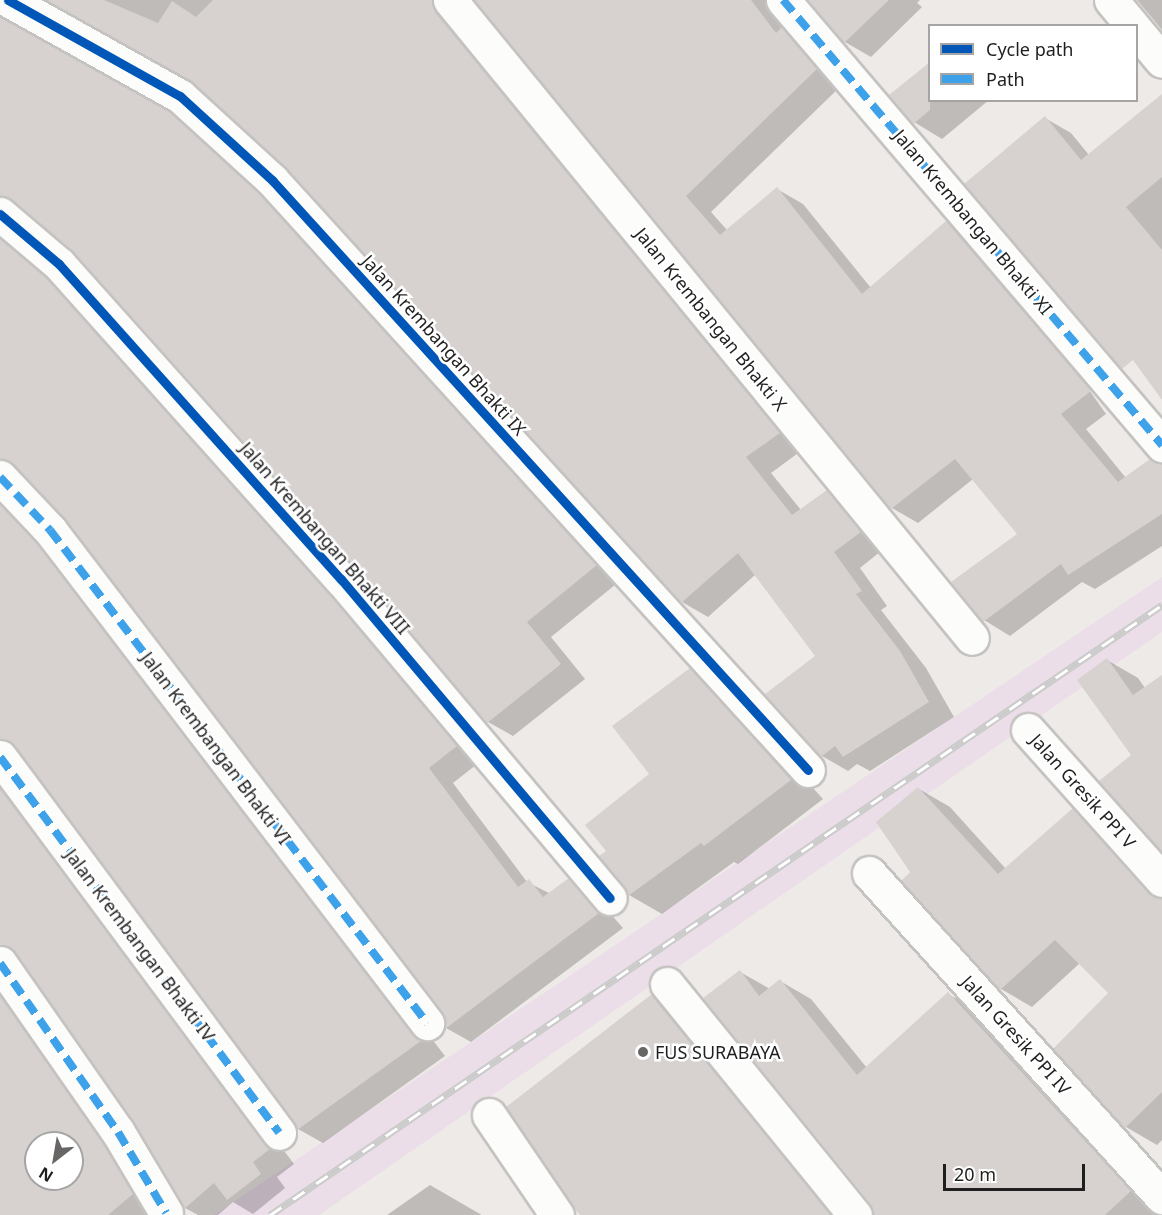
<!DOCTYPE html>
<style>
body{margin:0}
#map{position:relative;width:1162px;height:1215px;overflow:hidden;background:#eeeae7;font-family:"Noto Sans",sans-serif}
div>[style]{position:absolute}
.industrial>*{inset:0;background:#ebdee9}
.shadow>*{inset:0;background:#0003}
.building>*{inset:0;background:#d7d2cf}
.roads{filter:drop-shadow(2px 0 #c5c3c2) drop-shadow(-2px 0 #c5c3c2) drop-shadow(0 2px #c5c3c2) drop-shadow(0 -2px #c5c3c2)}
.street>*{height:33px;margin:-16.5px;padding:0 16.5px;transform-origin:16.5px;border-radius:16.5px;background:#fcfcfb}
.rail>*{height:7px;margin-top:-3.5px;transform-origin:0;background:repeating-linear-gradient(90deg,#fff 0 14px,#cbcbca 0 28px);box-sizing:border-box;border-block:2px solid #cbcbca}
.quiet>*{height:8px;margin-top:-4px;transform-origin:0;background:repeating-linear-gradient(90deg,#3da2ea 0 15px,transparent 0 23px)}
.cycleway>*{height:9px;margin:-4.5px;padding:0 4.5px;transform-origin:4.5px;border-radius:4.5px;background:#0057b8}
.dots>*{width:16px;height:16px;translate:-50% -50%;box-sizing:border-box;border:3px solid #fff;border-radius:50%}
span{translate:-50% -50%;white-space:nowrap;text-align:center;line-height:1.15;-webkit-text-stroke:5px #fff;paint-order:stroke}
.street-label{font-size:18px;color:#1f1f1f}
.poi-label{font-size:18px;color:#1f1f1f}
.left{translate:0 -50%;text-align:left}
.legend{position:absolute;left:928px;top:24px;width:210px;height:78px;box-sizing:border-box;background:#fff;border:2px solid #a5a5a5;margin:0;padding:8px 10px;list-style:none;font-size:18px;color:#1f1f1f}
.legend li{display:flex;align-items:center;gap:12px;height:30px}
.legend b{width:30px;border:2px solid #a5a5a5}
.north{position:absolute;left:24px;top:1131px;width:60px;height:60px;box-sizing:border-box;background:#fff;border:2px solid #a5a5a5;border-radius:50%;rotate:211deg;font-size:16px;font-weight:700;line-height:24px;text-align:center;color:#1f1f1f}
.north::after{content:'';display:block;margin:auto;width:21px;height:27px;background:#676665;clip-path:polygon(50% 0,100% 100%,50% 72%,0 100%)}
.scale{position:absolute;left:943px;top:1164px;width:142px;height:27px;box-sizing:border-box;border:3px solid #1f1f1f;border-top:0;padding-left:8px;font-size:18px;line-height:21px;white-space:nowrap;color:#1f1f1f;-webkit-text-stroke:4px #fff;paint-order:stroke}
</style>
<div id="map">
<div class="industrial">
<div style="clip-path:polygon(1162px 577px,1162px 632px,319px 1215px,214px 1215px)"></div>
</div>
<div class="shadow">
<div style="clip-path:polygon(49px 0,469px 0,805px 448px,771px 473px,801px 510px,827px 492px,853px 507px,886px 547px,860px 568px,887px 606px,881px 610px,926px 668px,954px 717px,870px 771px,857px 764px,848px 771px,822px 756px,817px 656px,756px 574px,708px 617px,682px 602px,287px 166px,195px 82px)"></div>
<div style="clip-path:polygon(476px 0,801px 0,842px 85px,711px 212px,727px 230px,777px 189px,803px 204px,871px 288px,946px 222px,972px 237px,1052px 337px,1106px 414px,1086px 429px,1126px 478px,1162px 493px,1162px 546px,1095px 589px,1082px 582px,1010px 636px,984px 620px,1019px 534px,973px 479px,918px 523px,892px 508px)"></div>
<div style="clip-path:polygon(808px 0,920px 0,917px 3px,922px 7px,871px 57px,845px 42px)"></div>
<div style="clip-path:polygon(1137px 0,1162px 0,1162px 30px)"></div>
<div style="clip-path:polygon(evenodd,0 10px,15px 18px,23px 32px,194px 128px,284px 209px,621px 580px,551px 637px,585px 679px,513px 736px,488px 722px,356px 566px,74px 250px,28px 211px,20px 210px,71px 294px,481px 761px,453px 783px,527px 882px,551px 894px,569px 880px,594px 895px,623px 928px,471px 1042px,446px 1028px,443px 1011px,66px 518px,25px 474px,13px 477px,61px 558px,445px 1056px,323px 1143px,298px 1129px,23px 754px,15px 755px,10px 784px,294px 1164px,277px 1177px,285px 1188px,253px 1214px,233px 1202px,218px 1215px,198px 1215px,185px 1208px,135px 1120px,23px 960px,15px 961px,127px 1158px,150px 1215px,0 1215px,0 10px,36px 1143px,72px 1143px,72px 1179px,36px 1179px,36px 1143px)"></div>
<div style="clip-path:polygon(1162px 96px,1162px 393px,1045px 118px,1071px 133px,1089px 155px)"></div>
<div style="clip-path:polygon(930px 100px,989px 100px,942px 139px,914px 122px)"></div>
<div style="clip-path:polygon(1107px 660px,1138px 678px,1145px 688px,1162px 676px,1162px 852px,1101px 781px,1133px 755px)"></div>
<div style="clip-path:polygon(690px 670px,723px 689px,823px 799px,738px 864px,734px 862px,662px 914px,629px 895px,608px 851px,651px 774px)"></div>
<div style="clip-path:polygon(919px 789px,950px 807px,1006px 869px,1073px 810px,1104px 828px,1162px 893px,1162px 1140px,1157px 1145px,1126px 1127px,1055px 1049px,1110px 993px,1080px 963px,1032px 1007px,1001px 989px,904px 881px,912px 873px)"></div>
<div style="clip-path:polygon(740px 972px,770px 989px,780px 981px,811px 999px,867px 1068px,948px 994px,979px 1012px,1162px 1210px,1162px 1215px,873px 1215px,871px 1203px)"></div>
<div style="clip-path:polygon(652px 996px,683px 1014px,846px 1215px,582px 1215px)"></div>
<div style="clip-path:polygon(430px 1185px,480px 1214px,481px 1215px,387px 1215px)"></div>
</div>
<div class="building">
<div style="clip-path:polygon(46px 0,104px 0,158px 23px,172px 1px,196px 17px,213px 0,432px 0,435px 12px,780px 433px,746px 457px,792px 515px,827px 490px,861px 532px,834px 552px,862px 591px,856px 594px,900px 651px,929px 702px,843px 757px,835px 746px,821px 757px,765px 694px,815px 656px,738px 553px,681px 603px,285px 166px,189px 80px)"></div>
<div style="clip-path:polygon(474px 0,751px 0,776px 33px,782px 27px,817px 69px,686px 196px,720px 235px,777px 187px,862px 294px,946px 221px,1091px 391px,1061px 414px,1118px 482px,1150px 459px,1162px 463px,1162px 514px,1068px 575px,1061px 564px,983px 622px,951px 582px,1017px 534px,955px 459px,891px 509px)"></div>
<div style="clip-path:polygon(808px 0,889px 0,844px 43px)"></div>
<div style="clip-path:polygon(0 17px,169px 111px,259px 193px,597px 565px,527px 622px,561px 664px,487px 723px,355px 566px,73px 251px,12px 200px,0 196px)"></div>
<div style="clip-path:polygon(930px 62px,930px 110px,913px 124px,889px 95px)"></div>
<div style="clip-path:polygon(1162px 94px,1162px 177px,1126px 207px,1162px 250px,1162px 400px,1133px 360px,1122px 369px,964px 184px,1045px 116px,1081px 160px)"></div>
<div style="clip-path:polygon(0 239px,46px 277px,327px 591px,457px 746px,429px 768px,518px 887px,529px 879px,543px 897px,569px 878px,599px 913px,445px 1029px,442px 1012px,65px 519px,14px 464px,0 459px)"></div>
<div style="clip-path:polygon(0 504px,36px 542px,412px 1034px,421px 1041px,297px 1130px,15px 746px,0 739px)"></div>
<div style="clip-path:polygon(1107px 658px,1133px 695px,1162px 675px,1162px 852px,1099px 781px,1131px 755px,1077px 680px)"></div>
<div style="clip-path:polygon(690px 668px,791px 780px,704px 846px,701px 843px,628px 896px,599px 856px,606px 851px,585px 825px,649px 774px,612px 726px)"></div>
<div style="clip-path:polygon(918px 787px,998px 874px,1073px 808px,1148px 892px,1162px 898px,1162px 1092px,1125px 1128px,1053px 1049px,1108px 993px,1055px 940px,1000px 990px,901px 881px,910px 872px,876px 822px)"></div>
<div style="clip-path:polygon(0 789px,270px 1149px,253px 1162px,261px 1174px,227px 1200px,214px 1183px,184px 1209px,133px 1121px,15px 952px,0 945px)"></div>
<div style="clip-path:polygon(740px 970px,759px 996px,780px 979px,857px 1075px,948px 992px,1131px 1191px,1105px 1215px,873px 1215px,870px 1203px,703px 998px)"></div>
<div style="clip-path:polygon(652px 994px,652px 996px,831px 1215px,580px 1215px,574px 1208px,506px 1107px)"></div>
<div style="clip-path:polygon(evenodd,0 996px,102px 1142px,133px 1194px,108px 1215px,0 1215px,0 996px,36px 1143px,72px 1143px,72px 1179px,36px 1179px,36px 1143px)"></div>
</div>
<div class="roads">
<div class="street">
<div style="left:8px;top:0;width:197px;rotate:29.2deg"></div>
<div style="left:180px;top:96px;width:125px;rotate:42.4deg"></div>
<div style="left:272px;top:180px;width:797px;rotate:47.75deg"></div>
<div style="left:450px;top:0;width:824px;rotate:50.71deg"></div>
<div style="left:783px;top:0;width:585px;rotate:49.58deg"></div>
<div style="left:1111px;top:0;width:34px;rotate:50deg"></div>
<div style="left:1136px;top:30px;width:40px;rotate:50deg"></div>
<div style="left:0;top:214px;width:77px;rotate:40.3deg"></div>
<div style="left:59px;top:264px;width:423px;rotate:48.2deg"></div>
<div style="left:341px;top:579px;width:417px;rotate:49.9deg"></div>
<div style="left:0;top:477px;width:73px;rotate:46.7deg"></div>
<div style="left:50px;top:530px;width:621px;rotate:52.59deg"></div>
<div style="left:1028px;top:730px;width:201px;rotate:48.2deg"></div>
<div style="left:0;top:757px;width:468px;rotate:53.4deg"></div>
<div style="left:869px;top:873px;width:437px;rotate:47.9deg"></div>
<div style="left:0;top:963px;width:206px;rotate:55.1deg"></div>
<div style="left:118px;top:1132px;width:94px;rotate:59.3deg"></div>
<div style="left:667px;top:984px;width:298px;rotate:50.9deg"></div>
<div style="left:489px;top:1115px;width:121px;rotate:55.8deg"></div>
</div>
</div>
<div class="rail">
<div style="left:270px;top:1215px;width:1081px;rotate:-34.37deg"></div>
</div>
<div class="quiet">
<div style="left:783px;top:0;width:585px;rotate:49.58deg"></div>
<div style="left:0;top:477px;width:73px;rotate:46.7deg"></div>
<div style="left:50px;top:530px;width:621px;rotate:52.59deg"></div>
<div style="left:0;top:757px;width:468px;rotate:53.4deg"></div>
<div style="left:0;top:963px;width:206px;rotate:55.1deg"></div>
<div style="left:118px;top:1132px;width:94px;rotate:59.3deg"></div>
</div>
<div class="cycleway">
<div style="left:8px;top:0;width:197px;rotate:29.2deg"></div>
<div style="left:180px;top:96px;width:125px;rotate:42.4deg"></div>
<div style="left:272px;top:180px;width:797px;rotate:47.75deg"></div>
<div style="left:0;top:214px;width:77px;rotate:40.3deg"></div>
<div style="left:59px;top:264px;width:423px;rotate:48.2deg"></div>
<div style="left:341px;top:579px;width:417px;rotate:49.9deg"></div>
</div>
<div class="dots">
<div style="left:643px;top:1052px;background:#676665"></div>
</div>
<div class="street-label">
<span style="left:973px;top:222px;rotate:50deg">Jalan Krembangan Bhakti XI</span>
<span style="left:711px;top:319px;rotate:51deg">Jalan Krembangan Bhakti X</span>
<span style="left:444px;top:345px;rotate:48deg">Jalan Krembangan Bhakti IX</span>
<span style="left:325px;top:538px;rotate:49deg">Jalan Krembangan Bhakti VIII</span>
<span style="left:216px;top:748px;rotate:53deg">Jalan Krembangan Bhakti VI</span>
<span style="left:1083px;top:791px;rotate:48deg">Jalan Gresik PPI V</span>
<span style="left:140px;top:945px;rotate:53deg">Jalan Krembangan Bhakti IV</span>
<span style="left:1016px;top:1035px;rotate:48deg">Jalan Gresik PPI IV</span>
</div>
<div class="poi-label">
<span class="left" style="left:655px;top:1052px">FUS SURABAYA</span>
</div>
<ul class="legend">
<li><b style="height:8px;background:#0057b8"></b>Cycle path</li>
<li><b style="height:8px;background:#3da2ea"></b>Path</li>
</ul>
<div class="north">N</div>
<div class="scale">20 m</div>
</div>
